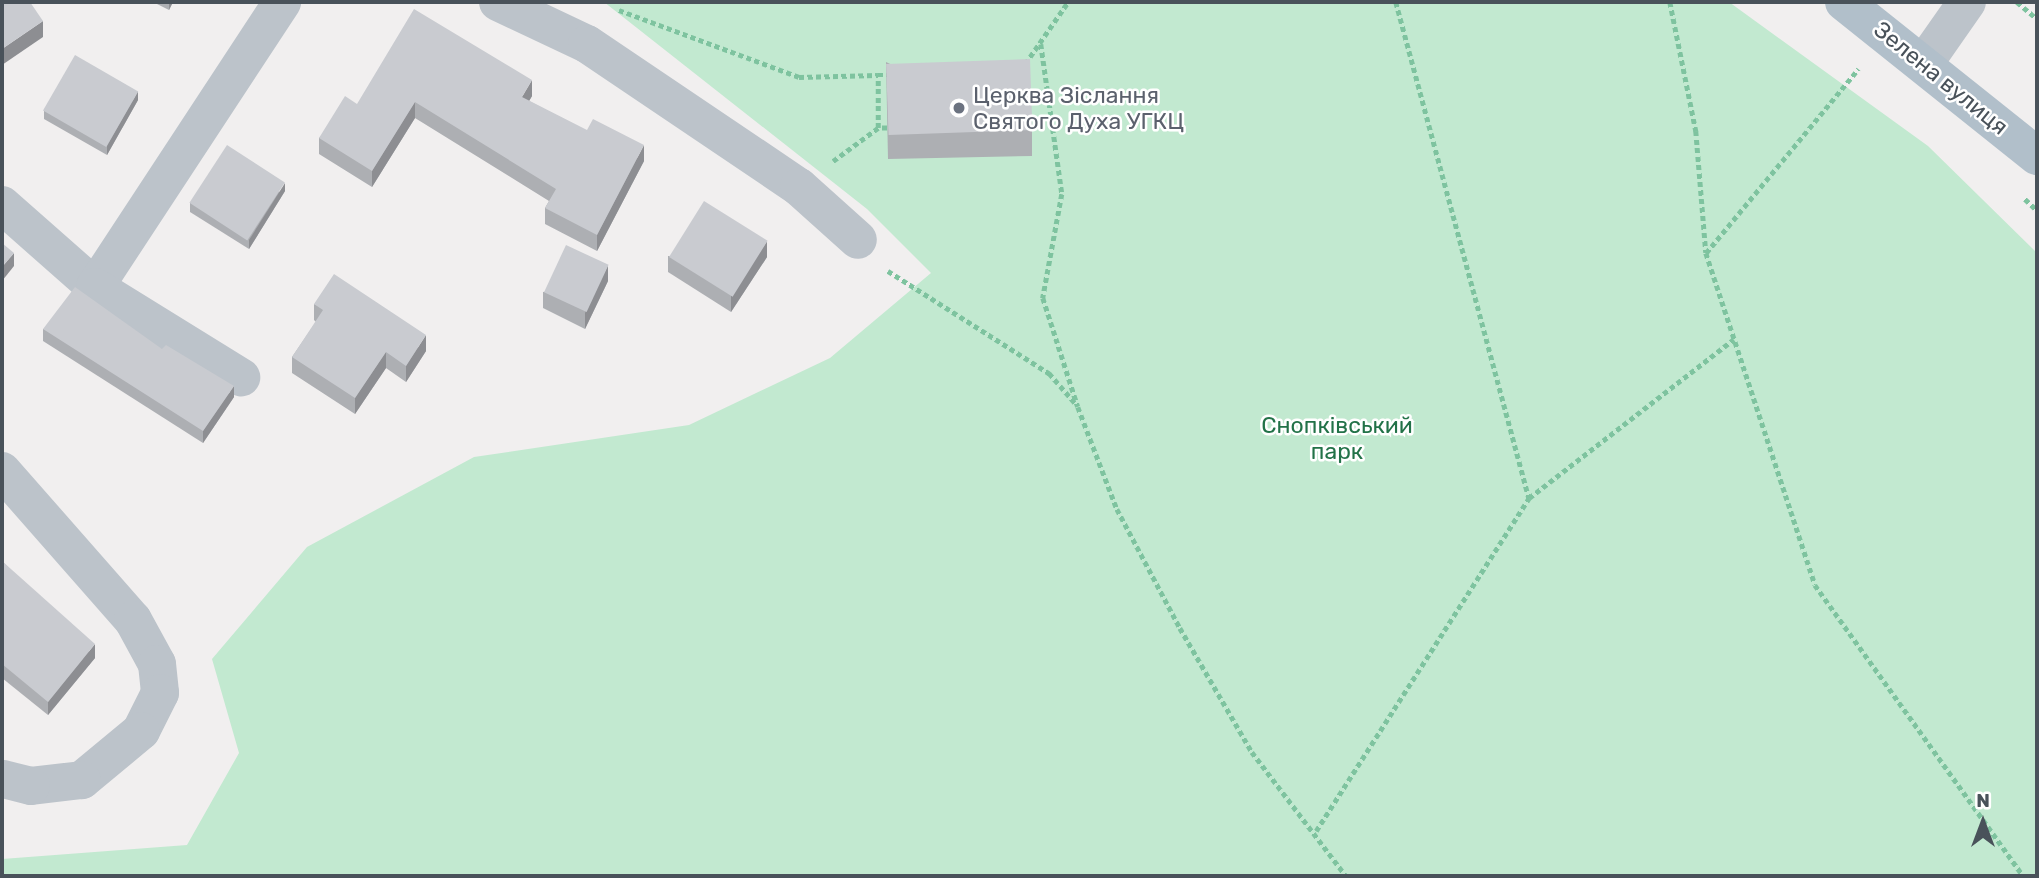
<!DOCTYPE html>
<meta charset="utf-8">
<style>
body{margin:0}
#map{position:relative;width:2039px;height:878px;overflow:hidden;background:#f1efef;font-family:Rubik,sans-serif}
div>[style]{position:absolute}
.green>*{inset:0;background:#c2e9d0}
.path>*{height:4.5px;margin-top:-2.25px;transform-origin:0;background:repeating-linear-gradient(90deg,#7ec39f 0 5px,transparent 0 8.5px)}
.minor>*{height:38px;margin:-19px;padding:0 19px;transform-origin:19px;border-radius:19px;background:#bcc3ca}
.major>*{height:38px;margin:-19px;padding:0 19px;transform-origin:19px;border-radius:19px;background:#b1bfca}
.wall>*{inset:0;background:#adafb3}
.shaded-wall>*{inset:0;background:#8d8e92}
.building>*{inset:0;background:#c9cbd0;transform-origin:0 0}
.dots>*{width:19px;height:19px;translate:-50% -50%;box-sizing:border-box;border:4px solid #fff;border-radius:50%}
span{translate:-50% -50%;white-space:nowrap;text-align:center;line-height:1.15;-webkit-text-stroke:5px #fff;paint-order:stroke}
.street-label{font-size:23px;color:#49525a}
.worship-label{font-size:23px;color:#5b616d}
.left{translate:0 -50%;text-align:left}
.park-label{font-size:23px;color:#227248}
.frame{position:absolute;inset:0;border:4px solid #49525a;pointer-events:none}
.north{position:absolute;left:1948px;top:787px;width:70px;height:70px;-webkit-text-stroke:5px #fff;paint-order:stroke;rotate:0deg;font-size:19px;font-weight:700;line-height:28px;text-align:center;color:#49525a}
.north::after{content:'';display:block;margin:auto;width:24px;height:32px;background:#49525a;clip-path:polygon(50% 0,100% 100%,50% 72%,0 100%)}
</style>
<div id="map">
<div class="green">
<div style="clip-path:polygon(604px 2px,1729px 2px,1928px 146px,2037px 253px,2037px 876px,2px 876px,2px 859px,187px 845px,239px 753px,212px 659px,307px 547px,474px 457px,689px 425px,830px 358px,931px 273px,867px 209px)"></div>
</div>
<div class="path">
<div style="left:1396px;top:2px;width:514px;rotate:74.99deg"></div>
<div style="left:1670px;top:2px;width:132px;rotate:78.6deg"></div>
<div style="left:1696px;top:131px;width:122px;rotate:85.3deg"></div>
<div style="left:1706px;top:253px;width:349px;rotate:71.8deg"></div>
<div style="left:1815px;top:585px;width:358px;rotate:54.4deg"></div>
<div style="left:2017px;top:2px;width:26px;rotate:40deg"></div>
<div style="left:619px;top:10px;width:192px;rotate:20.4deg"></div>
<div style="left:799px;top:77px;width:79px;rotate:-1.5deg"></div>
<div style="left:1041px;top:44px;width:151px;rotate:82deg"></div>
<div style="left:1062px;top:194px;width:106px;rotate:100.4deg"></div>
<div style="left:1043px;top:298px;width:114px;rotate:72.2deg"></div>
<div style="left:1078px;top:407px;width:109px;rotate:69.1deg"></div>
<div style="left:1117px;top:509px;width:135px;rotate:62.1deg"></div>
<div style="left:1180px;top:628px;width:143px;rotate:59.9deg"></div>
<div style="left:1252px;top:752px;width:156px;rotate:52.8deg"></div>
<div style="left:1025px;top:64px;width:75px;rotate:-55.3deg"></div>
<div style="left:887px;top:128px;width:9px;rotate:180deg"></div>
<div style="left:878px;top:128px;width:53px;rotate:-90deg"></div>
<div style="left:878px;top:75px;width:14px"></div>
<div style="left:833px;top:161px;width:56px;rotate:-36.3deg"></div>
<div style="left:2025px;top:199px;width:16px;rotate:43deg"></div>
<div style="left:1706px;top:253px;width:239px;rotate:-50.4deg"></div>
<div style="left:888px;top:271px;width:191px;rotate:32.4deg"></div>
<div style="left:1049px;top:373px;width:41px;rotate:48.9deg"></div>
<div style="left:1316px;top:831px;width:395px;rotate:-57.4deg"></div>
<div style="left:1529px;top:498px;width:259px;rotate:-37.8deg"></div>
</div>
<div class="minor">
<div style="left:498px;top:2px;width:98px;rotate:25.3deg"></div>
<div style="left:587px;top:44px;width:256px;rotate:34deg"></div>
<div style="left:799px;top:187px;width:79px;rotate:41.9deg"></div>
<div style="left:1925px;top:62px;width:73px;rotate:-55deg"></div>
<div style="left:2px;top:205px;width:124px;rotate:41.4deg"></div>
<div style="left:95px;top:287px;width:341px;rotate:-56.7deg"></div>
<div style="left:95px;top:287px;width:172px;rotate:31.7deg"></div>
<div style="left:2px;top:471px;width:198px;rotate:48.7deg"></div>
<div style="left:133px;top:620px;width:50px;rotate:61.4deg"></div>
<div style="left:157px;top:664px;width:29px;rotate:84deg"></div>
<div style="left:160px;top:693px;width:42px;rotate:116.6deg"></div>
<div style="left:141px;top:731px;width:77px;rotate:140.3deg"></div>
<div style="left:82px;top:780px;width:51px;rotate:173.3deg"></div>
<div style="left:31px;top:786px;width:30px;rotate:-166deg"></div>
</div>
<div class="major">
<div style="left:1844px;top:2px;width:247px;rotate:38.6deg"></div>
</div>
<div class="wall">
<div style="clip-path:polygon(153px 2px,173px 2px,169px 10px)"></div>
<div style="clip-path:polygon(886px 62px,1032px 130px,1032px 156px,888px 159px)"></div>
<div style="clip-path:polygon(532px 96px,529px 101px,644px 161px,597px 251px,545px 224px,545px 208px,549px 201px,415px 118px,372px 187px,319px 154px,319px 138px,357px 104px)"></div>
<div style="clip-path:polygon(138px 100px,107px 155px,44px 119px,44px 111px)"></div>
<div style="clip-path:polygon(285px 191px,249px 249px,190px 212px,190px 203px)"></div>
<div style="clip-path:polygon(668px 256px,767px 257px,731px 312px,668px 272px)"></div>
<div style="clip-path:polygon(608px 281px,585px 329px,543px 308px,543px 292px)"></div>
<div style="clip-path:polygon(314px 304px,426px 351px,406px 382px,386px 368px,355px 414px,292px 373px,292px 357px,316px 322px,314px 320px)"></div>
<div style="clip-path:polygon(43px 329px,162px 349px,234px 397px,203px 443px,43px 341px)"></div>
<div style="clip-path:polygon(2px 561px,95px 658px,48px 715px,2px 678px)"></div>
</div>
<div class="shaded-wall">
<div style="clip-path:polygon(169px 2px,173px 2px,169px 10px)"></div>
<div style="clip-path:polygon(43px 21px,43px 37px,2px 65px,2px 49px)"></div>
<div style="clip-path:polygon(532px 80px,532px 96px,522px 113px,522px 97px)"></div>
<div style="clip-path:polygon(138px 91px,138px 100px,107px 155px,107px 146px)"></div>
<div style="clip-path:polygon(415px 102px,415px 118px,372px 187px,372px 171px)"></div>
<div style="clip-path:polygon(644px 145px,644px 161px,597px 251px,597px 235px)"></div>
<div style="clip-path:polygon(285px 183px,285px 191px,249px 249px,249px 240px)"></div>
<div style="clip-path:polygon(767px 241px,767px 257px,731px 312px,731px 296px)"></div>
<div style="clip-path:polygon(14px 253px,14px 266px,2px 281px,2px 267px)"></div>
<div style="clip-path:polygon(608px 265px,608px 281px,585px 329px,585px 313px)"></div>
<div style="clip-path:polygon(426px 335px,426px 351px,406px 382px,406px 366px)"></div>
<div style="clip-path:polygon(386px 352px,386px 368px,355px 414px,355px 398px)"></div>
<div style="clip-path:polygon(234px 386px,234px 397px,203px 443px,203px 431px)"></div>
<div style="clip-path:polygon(95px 644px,95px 658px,48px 715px,48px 702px)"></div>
</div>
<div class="building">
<div style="clip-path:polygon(2px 2px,30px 2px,43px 21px,2px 49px)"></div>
<div style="clip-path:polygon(414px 9px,532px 80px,522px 97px,587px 130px,593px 119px,644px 145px,597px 235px,545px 208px,556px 189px,415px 102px,372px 171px,319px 138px,345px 96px,357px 104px)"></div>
<div style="left:75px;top:55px;width:73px;height:64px;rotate:30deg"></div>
<div style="left:1030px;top:59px;width:71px;height:144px;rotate:88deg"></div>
<div style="left:227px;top:145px;width:69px;height:69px;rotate:33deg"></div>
<div style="left:704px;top:201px;width:75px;height:66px;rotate:32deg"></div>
<div style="clip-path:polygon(2px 243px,14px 253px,2px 267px)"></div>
<div style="left:566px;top:245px;width:47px;height:52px;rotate:25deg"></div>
<div style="clip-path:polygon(334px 274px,426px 335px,406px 366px,386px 352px,355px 398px,292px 357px,323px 310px,314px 304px)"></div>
<div style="clip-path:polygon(75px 287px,162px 349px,166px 345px,234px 386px,203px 431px,43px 329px)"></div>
<div style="clip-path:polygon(2px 561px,95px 644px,48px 702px,2px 664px)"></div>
</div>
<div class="dots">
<div style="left:959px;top:108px;background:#6b7280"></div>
</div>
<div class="street-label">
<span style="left:1941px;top:78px;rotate:39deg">Зелена вулиця</span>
</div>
<div class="worship-label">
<span class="left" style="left:973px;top:108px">Церква Зіслання<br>Святого Духа УГКЦ</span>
</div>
<div class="park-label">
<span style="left:1337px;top:438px">Снопківський<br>парк</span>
</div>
<div class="frame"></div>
<div class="north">N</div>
</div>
